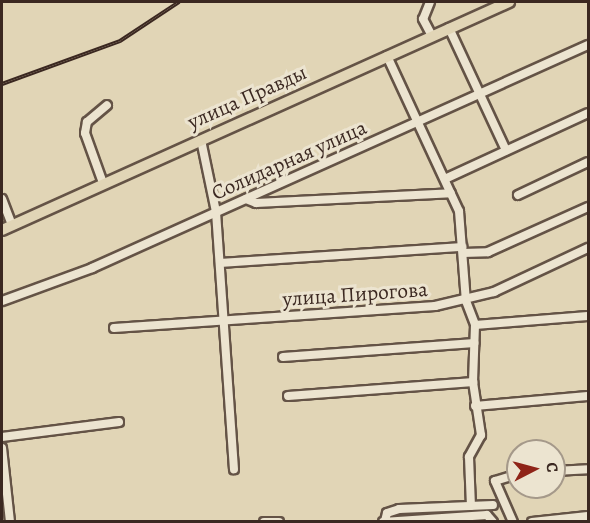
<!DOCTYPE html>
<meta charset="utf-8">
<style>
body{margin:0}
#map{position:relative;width:590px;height:523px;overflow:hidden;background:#e1d5b6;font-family:Alegreya,serif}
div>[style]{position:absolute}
.roads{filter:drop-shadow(2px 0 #645346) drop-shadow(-2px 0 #645346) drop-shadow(0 2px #645346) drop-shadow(0 -2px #645346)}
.minor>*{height:8px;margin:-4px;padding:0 4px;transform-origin:4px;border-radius:4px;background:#ece4d0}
.major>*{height:10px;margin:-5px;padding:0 5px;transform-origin:5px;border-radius:5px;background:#e1d5b6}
.rail>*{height:4px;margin-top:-2px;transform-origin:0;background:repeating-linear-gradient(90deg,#ece4d0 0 4.5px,#3b2821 0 9px);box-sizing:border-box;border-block:2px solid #3b2821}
span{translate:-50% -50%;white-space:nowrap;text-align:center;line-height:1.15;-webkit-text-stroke:6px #ece4d0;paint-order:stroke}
.street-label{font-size:21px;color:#3b2821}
.frame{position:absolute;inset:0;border:3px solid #3b2821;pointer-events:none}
.north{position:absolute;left:506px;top:439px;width:60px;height:60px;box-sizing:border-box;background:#ece4d0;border:2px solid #a5998a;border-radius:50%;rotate:84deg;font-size:16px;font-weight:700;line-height:24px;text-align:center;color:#3b2821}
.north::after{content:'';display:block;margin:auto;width:21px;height:27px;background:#8f2418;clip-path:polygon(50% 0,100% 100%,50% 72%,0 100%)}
</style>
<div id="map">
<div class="roads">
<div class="minor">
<div style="left:430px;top:2px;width:18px;rotate:112deg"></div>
<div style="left:423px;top:19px;width:19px;rotate:62deg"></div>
<div style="left:449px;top:28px;width:135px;rotate:65deg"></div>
<div style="left:387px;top:56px;width:171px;rotate:65.1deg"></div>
<div style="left:459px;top:211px;width:90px;rotate:85.6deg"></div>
<div style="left:466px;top:301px;width:26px;rotate:69deg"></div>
<div style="left:475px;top:325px;width:57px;rotate:92deg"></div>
<div style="left:473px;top:382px;width:54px;rotate:81.4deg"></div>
<div style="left:481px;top:435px;width:25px;rotate:119deg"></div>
<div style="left:469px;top:457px;width:49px;rotate:87.7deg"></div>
<div style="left:201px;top:140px;width:74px;rotate:78.2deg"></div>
<div style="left:216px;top:212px;width:258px;rotate:86deg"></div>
<div style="left:447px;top:178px;width:155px;rotate:-24.7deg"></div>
<div style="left:103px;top:183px;width:53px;rotate:-109.8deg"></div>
<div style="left:85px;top:133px;width:11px;rotate:-80deg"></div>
<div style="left:87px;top:122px;width:26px;rotate:-40deg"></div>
<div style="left:518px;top:195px;width:77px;rotate:-25.2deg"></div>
<div style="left:2px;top:199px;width:28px;rotate:69deg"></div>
<div style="left:246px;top:199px;width:11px;rotate:22deg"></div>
<div style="left:256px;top:203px;width:195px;rotate:-2.9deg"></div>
<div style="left:463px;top:253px;width:25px;rotate:-2deg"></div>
<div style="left:488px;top:252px;width:110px;rotate:-24.2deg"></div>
<div style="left:220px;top:263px;width:243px;rotate:-3.8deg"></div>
<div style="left:2px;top:301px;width:96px;rotate:-20.1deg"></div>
<div style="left:92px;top:268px;width:544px;rotate:-24.21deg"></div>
<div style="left:475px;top:325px;width:113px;rotate:-4.6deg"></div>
<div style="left:114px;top:328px;width:322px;rotate:-3.9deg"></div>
<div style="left:435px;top:306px;width:61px;rotate:-13.3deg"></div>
<div style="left:494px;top:292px;width:104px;rotate:-25.1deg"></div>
<div style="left:283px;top:357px;width:192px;rotate:-4.2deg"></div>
<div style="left:288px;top:396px;width:186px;rotate:-4.3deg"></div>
<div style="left:475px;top:406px;width:113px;rotate:-5.1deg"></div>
<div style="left:2px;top:437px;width:118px;rotate:-7.3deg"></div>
<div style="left:2px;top:448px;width:74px;rotate:83.8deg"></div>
<div style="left:554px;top:471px;width:34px;rotate:-3deg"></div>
<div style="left:385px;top:521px;width:8px;rotate:-76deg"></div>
<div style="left:387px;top:513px;width:13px;rotate:-18deg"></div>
<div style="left:399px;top:509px;width:94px;rotate:-2.4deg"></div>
<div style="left:264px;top:522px;width:15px"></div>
<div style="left:383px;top:522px;width:104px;rotate:-3.9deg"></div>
<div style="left:487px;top:515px;width:9px;rotate:49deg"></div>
<div style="left:513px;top:522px;width:45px;rotate:-113.7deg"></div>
<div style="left:495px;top:481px;width:24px;rotate:-17deg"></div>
<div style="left:532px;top:522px;width:56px;rotate:-6.1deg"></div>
</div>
<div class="major">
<div style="left:2px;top:230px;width:556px;rotate:-24.21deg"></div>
</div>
</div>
<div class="rail">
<div style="left:2px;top:84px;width:126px;rotate:-20deg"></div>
<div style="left:120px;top:41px;width:71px;rotate:-33.5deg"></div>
</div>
<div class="street-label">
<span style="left:247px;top:97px;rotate:-24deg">улица Правды</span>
<span style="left:289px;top:160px;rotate:-24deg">Солидарная улица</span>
<span style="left:355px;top:294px;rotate:-4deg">улица Пирогова</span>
</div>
<div class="frame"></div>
<div class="north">С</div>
</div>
